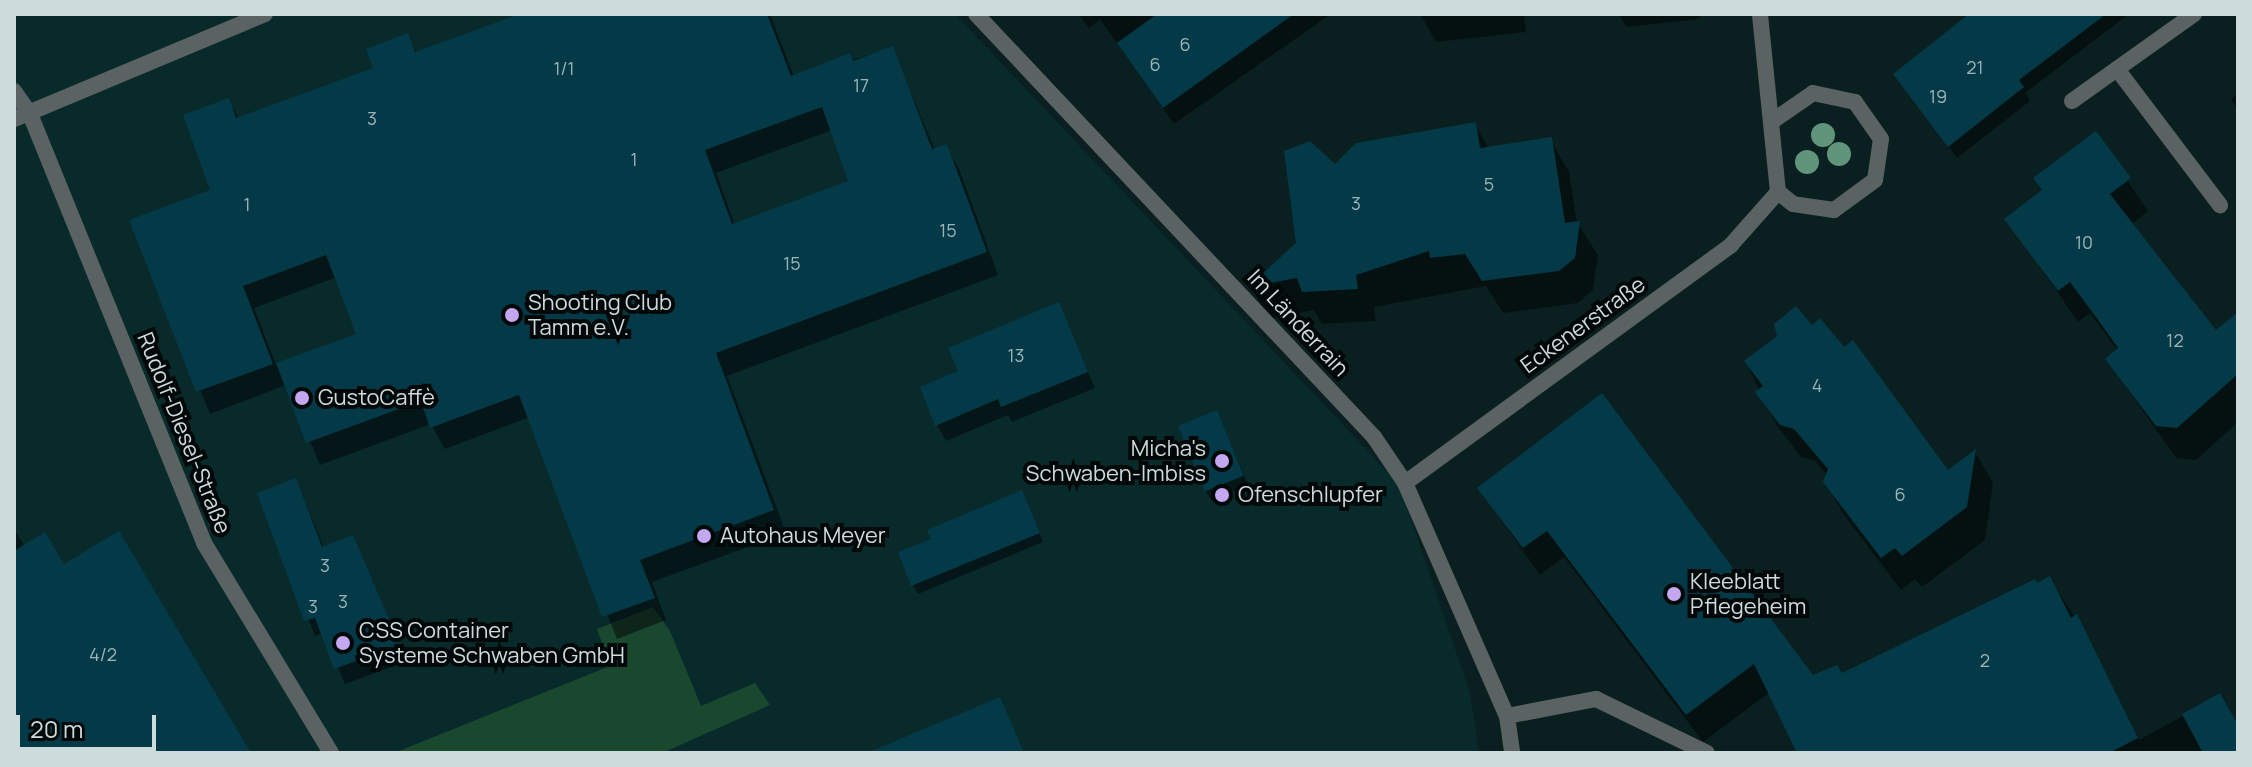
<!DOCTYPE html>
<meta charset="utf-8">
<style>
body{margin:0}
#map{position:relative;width:2252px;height:767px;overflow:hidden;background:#0a2020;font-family:Manrope,sans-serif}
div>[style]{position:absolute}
.built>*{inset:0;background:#082a2b}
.green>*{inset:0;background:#19482f}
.shadow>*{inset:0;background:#0007}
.building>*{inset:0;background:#043a47;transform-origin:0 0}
.service>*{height:16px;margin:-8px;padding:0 8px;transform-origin:8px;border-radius:8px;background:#5a6361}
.minor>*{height:16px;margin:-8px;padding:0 8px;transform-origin:8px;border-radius:8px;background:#5a6361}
.trees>*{width:24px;height:24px;margin:-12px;border-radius:50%;background:#60957b}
.dots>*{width:22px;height:22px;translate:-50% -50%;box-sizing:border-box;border:4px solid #020808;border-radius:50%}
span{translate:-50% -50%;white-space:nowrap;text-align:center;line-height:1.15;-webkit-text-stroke:8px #020808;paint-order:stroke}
.number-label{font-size:18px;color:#9cb3b7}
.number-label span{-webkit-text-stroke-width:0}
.poi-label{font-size:22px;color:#cedbdc}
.left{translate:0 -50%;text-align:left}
.right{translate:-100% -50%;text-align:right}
.street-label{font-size:22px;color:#cedbdc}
.frame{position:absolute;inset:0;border:16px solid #cedbdc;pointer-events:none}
.scale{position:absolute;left:16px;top:715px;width:140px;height:36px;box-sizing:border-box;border:4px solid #cedbdc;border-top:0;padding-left:10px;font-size:24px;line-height:28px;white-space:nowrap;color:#cedbdc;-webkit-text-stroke:6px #020808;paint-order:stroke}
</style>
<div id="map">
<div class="built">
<div style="clip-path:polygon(14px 14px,955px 14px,1399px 484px,1470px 693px,1479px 753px,14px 753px)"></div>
</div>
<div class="green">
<div style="clip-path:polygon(653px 607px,670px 631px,701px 706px,755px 683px,770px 705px,662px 753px,394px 753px,610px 666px,597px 629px)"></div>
</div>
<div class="shadow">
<div style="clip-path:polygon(evenodd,521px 14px,770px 14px,794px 77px,892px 48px,935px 150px,946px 146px,959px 169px,998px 275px,727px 376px,786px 533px,652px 582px,666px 620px,617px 639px,530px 417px,445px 449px,431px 424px,320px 465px,286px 385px,210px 414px,132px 221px,213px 191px,228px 100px,239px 119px,375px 69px,407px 36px,417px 53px,521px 14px,832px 130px,850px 182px,735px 225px,716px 173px,832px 130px,521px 14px,337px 277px,358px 335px,276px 365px,254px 308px,337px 277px)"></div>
<div style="clip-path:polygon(1079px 14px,1331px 14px,1174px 124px,1100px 19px,1089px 28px)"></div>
<div style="clip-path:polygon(1420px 14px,1524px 14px,1526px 32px,1436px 42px)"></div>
<div style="clip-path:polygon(1619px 14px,1699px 14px,1700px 19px,1626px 27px)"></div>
<div style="clip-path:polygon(1970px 14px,2129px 14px,2025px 93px,2030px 101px,1957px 158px,1895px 74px)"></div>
<div style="clip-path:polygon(2238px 93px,2238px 111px,2231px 99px)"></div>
<div style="clip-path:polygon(1475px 124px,1489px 149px,1550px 139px,1569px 172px,1577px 223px,1598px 255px,1593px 290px,1578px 303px,1503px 313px,1486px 286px,1374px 307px,1376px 321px,1322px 324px,1314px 310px,1269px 319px,1251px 287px,1298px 243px,1335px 167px)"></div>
<div style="clip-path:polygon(2096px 134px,2148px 211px,2132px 224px,2216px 333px,2238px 335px,2238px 422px,2196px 460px,2176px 458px,2107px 360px,2118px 351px,2090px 313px,2078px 322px,2007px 219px,2043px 192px,2035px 179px)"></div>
<div style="clip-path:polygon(1058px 304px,1095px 388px,1012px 422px,1008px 415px,946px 441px,937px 425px,961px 372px)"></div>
<div style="clip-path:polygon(1746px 362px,1947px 473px,1975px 452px,1993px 483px,1985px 540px,1922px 587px,1915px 579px,1901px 590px,1844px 515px,1825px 482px,1828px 476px,1815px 461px,1801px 457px,1776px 424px)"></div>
<div style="clip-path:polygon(1221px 421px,1248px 485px,1211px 500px,1206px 491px)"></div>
<div style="clip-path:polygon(296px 480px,324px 548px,352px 538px,407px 661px,345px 684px,323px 633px,315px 636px,259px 494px)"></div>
<div style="clip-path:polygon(1479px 488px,1813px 677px,1841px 675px,2050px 579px,2092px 644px,2139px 740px,2221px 695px,2238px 725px,2238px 753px,1799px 753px,1770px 692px,1703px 742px,1564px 557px,1540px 575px)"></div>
<div style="clip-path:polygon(1026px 502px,1043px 542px,918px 594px,913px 585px)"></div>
<div style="clip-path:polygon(14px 529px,25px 547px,63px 567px,249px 753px,22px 753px,14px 740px)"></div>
</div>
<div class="building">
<div style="clip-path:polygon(evenodd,520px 14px,767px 14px,791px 76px,850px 53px,853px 61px,893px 46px,932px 149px,947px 144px,987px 252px,716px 353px,774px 510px,640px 560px,655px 598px,602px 617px,519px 395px,430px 428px,421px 401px,306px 443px,276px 363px,356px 334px,326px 255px,243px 286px,273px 364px,196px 392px,129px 220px,210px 190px,183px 115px,229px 98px,236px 118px,373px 68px,366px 49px,408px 33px,415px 52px,520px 14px,822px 107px,848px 181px,732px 224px,705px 150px,822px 107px)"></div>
<div style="clip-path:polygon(1157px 14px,1294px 14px,1163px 108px,1117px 43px)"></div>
<div style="clip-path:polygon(1969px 14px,2106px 14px,2019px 80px,2024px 87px,1948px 147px,1893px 74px)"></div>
<div style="clip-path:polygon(1476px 122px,1480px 148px,1552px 137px,1565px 223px,1580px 221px,1575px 258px,1559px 271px,1482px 281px,1465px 254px,1430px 258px,1429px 251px,1356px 275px,1358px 289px,1302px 292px,1297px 278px,1248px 287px,1296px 243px,1284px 151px,1310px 141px,1335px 164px,1356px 143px)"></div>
<div style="clip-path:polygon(2096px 131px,2131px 178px,2110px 194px,2165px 265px,2216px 330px,2238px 312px,2238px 374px,2177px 428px,2156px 426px,2105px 359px,2118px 348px,2096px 317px,2070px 282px,2058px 291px,2004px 219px,2042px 190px,2033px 178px)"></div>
<div style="clip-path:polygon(1059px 302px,1088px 372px,1001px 407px,998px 399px,935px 426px,920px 387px,958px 371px,948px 348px)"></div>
<div style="clip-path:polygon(1796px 306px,1812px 325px,1820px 318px,1844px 347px,1853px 340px,1948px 470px,1976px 449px,1967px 507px,1902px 556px,1895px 548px,1881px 558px,1823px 482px,1828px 469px,1794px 429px,1780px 425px,1755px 392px,1763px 386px,1744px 361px,1777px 336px,1774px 324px)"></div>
<div style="clip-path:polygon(1602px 393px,1813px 675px,1837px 665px,1842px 673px,2035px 579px,2037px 583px,2050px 576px,2071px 618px,2077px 614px,2138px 738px,2109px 753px,1797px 753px,1754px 664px,1686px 715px,1547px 531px,1523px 548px,1477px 488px)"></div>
<div style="left:1217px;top:410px;width:71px;height:42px;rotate:68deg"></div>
<div style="clip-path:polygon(296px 478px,322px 547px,353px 535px,400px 645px,334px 669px,315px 618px,304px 621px,257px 493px)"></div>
<div style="clip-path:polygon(1022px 490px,1040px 533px,911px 586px,898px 552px,931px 539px,927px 530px)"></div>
<div style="clip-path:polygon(119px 531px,251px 753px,14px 753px,14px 551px,45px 532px,64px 564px)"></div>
<div style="clip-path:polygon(2220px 693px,2238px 725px,2238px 753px,2203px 753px,2182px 714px)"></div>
<div style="clip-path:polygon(1000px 697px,1024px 753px,867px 753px)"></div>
</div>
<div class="service">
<div style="left:2117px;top:69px;width:171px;rotate:52.9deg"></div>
<div style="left:2072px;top:101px;width:150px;rotate:-35.5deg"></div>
</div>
<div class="minor">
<div style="left:976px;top:14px;width:581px;rotate:46.74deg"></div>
<div style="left:1374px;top:437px;width:55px;rotate:56deg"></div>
<div style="left:1405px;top:483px;width:254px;rotate:66.4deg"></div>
<div style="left:1507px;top:716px;width:37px;rotate:82deg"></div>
<div style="left:14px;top:91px;width:28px;rotate:55deg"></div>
<div style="left:30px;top:114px;width:463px;rotate:67.9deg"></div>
<div style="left:204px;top:543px;width:245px;rotate:58.8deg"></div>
<div style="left:14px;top:119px;width:272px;rotate:-22.7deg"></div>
<div style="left:1771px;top:122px;width:51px;rotate:-34.6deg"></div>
<div style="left:1813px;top:93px;width:43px;rotate:12.1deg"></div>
<div style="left:1855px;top:102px;width:45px;rotate:54.9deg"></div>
<div style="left:1881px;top:139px;width:41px;rotate:98.3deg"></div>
<div style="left:1875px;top:180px;width:51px;rotate:143.8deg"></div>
<div style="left:1834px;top:210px;width:41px;rotate:-171.7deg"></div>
<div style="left:1793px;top:204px;width:19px;rotate:-141deg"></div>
<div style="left:1405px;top:483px;width:404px;rotate:-36.1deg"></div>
<div style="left:1731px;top:245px;width:71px;rotate:-48.4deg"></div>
<div style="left:1778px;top:192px;width:179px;rotate:-95.8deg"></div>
<div style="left:1507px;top:716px;width:91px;rotate:-10.8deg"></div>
<div style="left:1596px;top:699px;width:123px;rotate:25.9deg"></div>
</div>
<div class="trees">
<div style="left:1823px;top:135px"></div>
<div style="left:1839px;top:154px"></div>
<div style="left:1807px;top:162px"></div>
</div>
<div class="dots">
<div style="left:512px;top:315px;background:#c4a7f1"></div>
<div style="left:302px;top:398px;background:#c4a7f1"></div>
<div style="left:1222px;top:461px;background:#c4a7f1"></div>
<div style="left:1222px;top:495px;background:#c4a7f1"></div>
<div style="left:704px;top:536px;background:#c4a7f1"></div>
<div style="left:1674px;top:594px;background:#c4a7f1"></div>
<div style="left:343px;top:643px;background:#c4a7f1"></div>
</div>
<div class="number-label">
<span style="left:1185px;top:44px">6</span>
<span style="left:1155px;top:64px">6</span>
<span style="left:1975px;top:67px">21</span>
<span style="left:564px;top:68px">1/1</span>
<span style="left:861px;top:85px">17</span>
<span style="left:1938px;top:96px">19</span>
<span style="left:372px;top:118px">3</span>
<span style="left:634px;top:159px">1</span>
<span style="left:1489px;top:184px">5</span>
<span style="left:1356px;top:203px">3</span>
<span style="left:247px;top:204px">1</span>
<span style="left:948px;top:230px">15</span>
<span style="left:2084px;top:242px">10</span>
<span style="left:792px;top:263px">15</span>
<span style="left:2175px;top:340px">12</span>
<span style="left:1016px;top:355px">13</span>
<span style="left:1817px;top:385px">4</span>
<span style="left:1900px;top:494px">6</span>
<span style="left:325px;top:565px">3</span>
<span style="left:343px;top:601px">3</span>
<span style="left:313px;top:606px">3</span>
<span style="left:103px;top:654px">4/2</span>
<span style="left:1985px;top:660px">2</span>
</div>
<div class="poi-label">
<span class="left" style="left:528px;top:315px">Shooting Club<br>Tamm e.V.</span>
<span class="left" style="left:318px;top:398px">GustoCaffè</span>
<span class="right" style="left:1206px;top:461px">Micha's<br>Schwaben-Imbiss</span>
<span class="left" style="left:1238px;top:495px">Ofenschlupfer</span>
<span class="left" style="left:720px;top:536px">Autohaus Meyer</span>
<span class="left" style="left:1690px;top:594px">Kleeblatt<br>Pflegeheim</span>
<span class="left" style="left:359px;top:643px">CSS Container<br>Systeme Schwaben GmbH</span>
</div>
<div class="street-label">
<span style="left:1298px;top:323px;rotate:47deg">Im Länderrain</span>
<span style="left:1583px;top:325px;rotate:-36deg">Eckenerstraße</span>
<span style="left:184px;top:433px;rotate:68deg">Rudolf-Diesel-Straße</span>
</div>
<div class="frame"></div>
<div class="scale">20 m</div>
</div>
